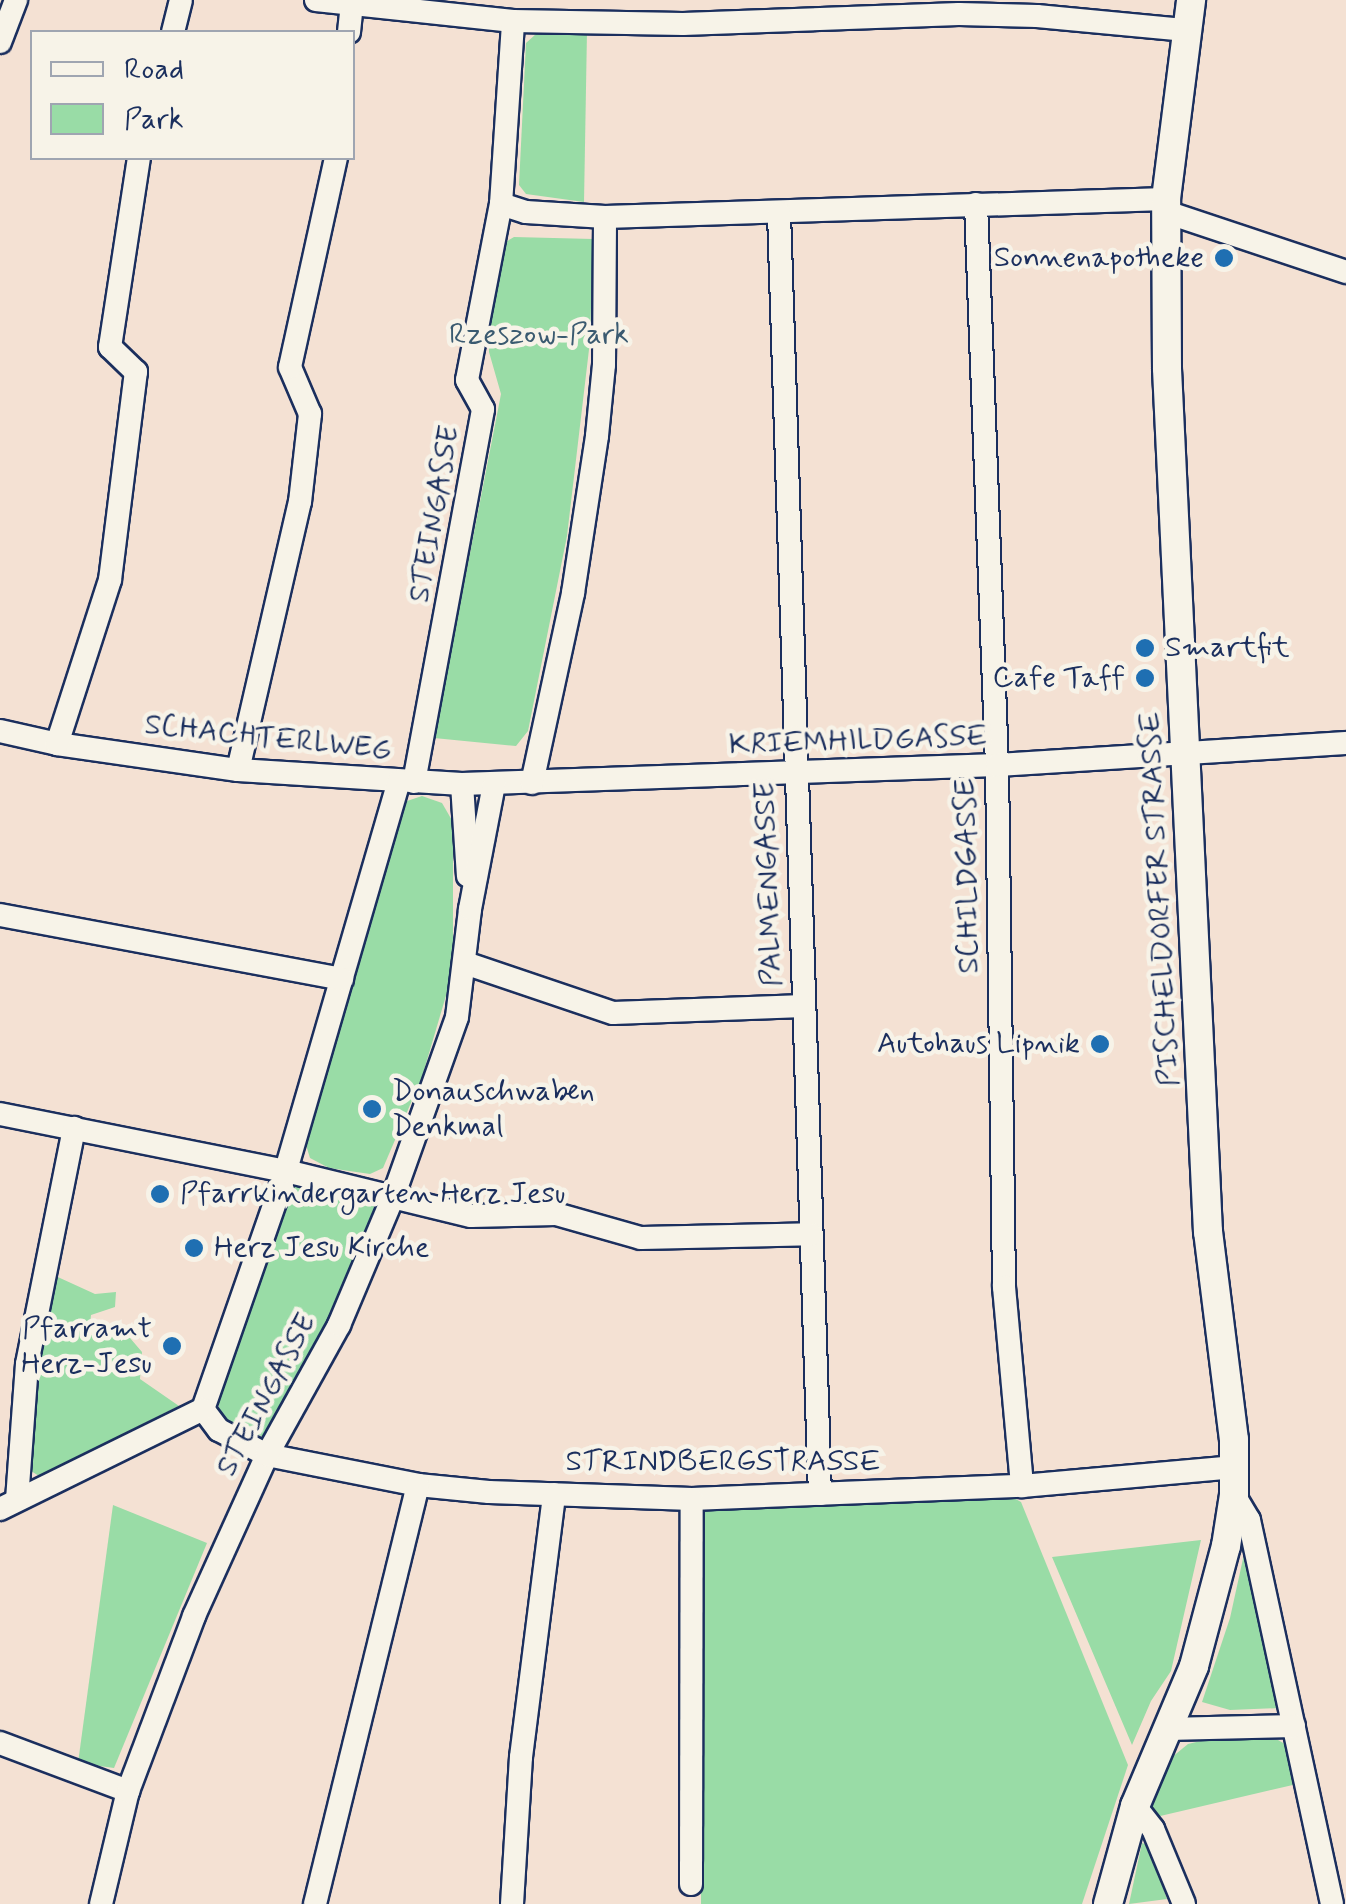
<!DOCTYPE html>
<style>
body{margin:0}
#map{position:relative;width:1346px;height:1904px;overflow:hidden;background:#f4e1d3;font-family:Mynerve,sans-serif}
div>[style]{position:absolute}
.green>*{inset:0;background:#99dca6}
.roads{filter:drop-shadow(2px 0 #1b2f5e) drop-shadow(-2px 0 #1b2f5e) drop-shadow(0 2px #1b2f5e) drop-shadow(0 -2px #1b2f5e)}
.minor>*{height:22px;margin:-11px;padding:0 11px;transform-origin:11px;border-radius:11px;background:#f7f3e8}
.major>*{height:28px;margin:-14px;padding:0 14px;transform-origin:14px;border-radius:14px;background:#f7f3e8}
.dots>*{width:28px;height:28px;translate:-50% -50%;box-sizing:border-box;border:5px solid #f7f3e8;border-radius:50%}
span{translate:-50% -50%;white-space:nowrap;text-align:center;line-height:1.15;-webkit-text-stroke:9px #f7f3e8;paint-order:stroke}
.poi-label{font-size:30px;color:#1b2f5e}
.right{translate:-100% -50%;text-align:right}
.left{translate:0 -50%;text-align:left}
.park-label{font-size:30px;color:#3a5a70}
.street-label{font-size:30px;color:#1b2f5e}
.legend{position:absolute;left:30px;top:30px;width:325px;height:130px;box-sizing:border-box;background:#f7f3e8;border:2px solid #9fa5b1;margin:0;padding:12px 18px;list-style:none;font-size:30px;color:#1b2f5e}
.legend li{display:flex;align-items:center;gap:20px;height:50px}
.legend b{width:50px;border:2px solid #9fa5b1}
</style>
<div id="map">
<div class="green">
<div style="clip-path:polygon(587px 31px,584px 202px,526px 194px,519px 185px,526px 43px,536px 34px)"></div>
<div style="clip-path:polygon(514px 237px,593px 239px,590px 341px,567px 536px,528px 731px,516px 746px,434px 738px,501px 394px,489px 352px,489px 324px,504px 243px)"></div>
<div style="clip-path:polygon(422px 796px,442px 803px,453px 822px,453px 972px,422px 1077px,383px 1168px,370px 1174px,329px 1168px,310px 1158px,306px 1145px,404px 802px)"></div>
<div style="clip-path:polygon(293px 1183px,379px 1203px,342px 1295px,267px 1438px,227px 1424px,219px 1410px,218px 1391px)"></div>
<div style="clip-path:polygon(49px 1273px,95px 1294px,116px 1292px,115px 1307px,91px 1315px,89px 1335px,130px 1338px,142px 1352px,140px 1379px,179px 1406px,39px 1476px,23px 1466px)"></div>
<div style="clip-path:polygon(1014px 1498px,1021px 1502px,1128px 1765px,1082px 1904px,701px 1904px,701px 1508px)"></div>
<div style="clip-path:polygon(113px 1505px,207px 1543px,114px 1768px,78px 1763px)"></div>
<div style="clip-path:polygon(1201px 1540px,1171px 1671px,1151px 1701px,1132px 1745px,1052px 1557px)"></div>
<div style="clip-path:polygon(1246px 1545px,1280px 1708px,1230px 1710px,1202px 1702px,1230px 1618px)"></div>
<div style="clip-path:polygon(1209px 1739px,1278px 1740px,1290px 1747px,1297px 1784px,1156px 1817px,1151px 1809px,1171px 1758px,1188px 1744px)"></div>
<div style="clip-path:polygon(1142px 1843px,1148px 1845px,1167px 1899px,1129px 1904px)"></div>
</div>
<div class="roads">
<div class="minor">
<div style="left:316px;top:0;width:198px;rotate:6.1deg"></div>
<div style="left:513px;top:21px;width:170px;rotate:1deg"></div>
<div style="left:683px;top:24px;width:276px;rotate:-2.1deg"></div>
<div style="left:959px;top:14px;width:78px;rotate:1.5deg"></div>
<div style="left:1037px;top:16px;width:150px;rotate:5.4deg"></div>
<div style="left:173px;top:32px;width:33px;rotate:-76deg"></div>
<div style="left:349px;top:32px;width:27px;rotate:-84deg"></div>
<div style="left:0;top:42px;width:45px;rotate:-69.1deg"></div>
<div style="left:501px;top:204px;width:26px;rotate:18deg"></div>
<div style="left:526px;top:212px;width:79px;rotate:3.6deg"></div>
<div style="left:605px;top:217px;width:561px;rotate:-1.84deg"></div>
<div style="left:976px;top:204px;width:561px;rotate:87.86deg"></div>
<div style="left:997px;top:765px;width:522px;rotate:89.23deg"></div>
<div style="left:1004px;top:1287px;width:200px;rotate:84.8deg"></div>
<div style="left:1166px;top:212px;width:190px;rotate:18.4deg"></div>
<div style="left:779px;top:213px;width:1282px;rotate:88.17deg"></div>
<div style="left:0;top:731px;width:58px;rotate:12.8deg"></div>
<div style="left:57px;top:744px;width:183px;rotate:8.2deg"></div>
<div style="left:238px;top:770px;width:224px;rotate:3.6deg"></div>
<div style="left:462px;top:784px;width:535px;rotate:-2.03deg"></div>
<div style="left:997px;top:765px;width:350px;rotate:-3.6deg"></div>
<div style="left:57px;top:744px;width:172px;rotate:-72.1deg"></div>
<div style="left:110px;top:580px;width:210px;rotate:-82.9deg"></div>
<div style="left:136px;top:372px;width:36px;rotate:-136deg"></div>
<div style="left:110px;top:347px;width:191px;rotate:-81.3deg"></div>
<div style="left:238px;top:770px;width:275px;rotate:-77deg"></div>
<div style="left:300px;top:502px;width:89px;rotate:-83.5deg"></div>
<div style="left:310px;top:414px;width:51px;rotate:-113.1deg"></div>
<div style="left:290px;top:367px;width:214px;rotate:-77.6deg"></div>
<div style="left:399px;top:781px;width:406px;rotate:106.2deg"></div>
<div style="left:286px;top:1171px;width:252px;rotate:109.2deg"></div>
<div style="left:203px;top:1409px;width:26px;rotate:53deg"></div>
<div style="left:219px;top:1430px;width:54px;rotate:27.5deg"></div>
<div style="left:267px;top:1455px;width:154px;rotate:11.2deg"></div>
<div style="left:418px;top:1485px;width:71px;rotate:5.6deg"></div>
<div style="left:489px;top:1492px;width:203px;rotate:2deg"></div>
<div style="left:692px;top:1499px;width:330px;rotate:-2.3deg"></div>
<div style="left:1022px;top:1486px;width:214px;rotate:-5.1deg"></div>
<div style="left:414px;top:782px;width:379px;rotate:-79.5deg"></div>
<div style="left:483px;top:409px;width:33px;rotate:-119deg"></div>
<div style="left:467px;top:380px;width:179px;rotate:-79.1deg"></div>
<div style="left:501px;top:204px;width:183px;rotate:-86.2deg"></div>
<div style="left:532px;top:783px;width:194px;rotate:-77.8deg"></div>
<div style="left:573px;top:593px;width:159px;rotate:-81.3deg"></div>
<div style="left:597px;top:436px;width:71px;rotate:-84.4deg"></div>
<div style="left:604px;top:365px;width:148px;rotate:-89.6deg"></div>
<div style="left:462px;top:784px;width:92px;rotate:86.3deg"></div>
<div style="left:0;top:915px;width:348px;rotate:10.6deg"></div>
<div style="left:465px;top:963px;width:156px;rotate:18.7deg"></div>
<div style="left:613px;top:1013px;width:191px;rotate:-2.1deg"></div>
<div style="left:0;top:1114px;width:292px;rotate:11.3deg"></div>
<div style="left:286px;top:1171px;width:190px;rotate:13.7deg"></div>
<div style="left:471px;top:1216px;width:85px;rotate:-1.3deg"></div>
<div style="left:556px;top:1214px;width:88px;rotate:15.8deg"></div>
<div style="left:641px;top:1238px;width:170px;rotate:-1.3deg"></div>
<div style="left:1234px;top:1495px;width:29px;rotate:59deg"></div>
<div style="left:1249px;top:1520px;width:393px;rotate:77.8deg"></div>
<div style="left:17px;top:1500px;width:136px;rotate:-85.8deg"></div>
<div style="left:27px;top:1364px;width:241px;rotate:-78.7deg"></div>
<div style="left:0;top:1509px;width:226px;rotate:-26.2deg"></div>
<div style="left:1167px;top:1729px;width:127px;rotate:-1.4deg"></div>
<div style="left:0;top:1743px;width:137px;rotate:20.6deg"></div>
<div style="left:1135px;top:1806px;width:29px;rotate:52deg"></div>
<div style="left:1153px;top:1829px;width:81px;rotate:67.5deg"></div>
<div style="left:691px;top:1884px;width:385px;rotate:-89.9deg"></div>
<div style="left:101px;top:1904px;width:116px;rotate:-76.6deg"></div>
<div style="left:128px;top:1791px;width:187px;rotate:-69.3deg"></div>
<div style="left:194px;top:1616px;width:177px;rotate:-65.6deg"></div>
<div style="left:267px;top:1455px;width:149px;rotate:-61deg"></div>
<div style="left:339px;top:1325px;width:139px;rotate:-67.1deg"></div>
<div style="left:393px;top:1197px;width:191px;rotate:-70.4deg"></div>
<div style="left:457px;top:1017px;width:109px;rotate:-83.1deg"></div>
<div style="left:470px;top:909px;width:127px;rotate:-79.1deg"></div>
<div style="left:315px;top:1904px;width:431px;rotate:-76.2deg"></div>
<div style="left:512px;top:1904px;width:147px;rotate:-86.5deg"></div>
<div style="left:521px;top:1757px;width:265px;rotate:-82.8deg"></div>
</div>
<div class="major">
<div style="left:1108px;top:1904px;width:102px;rotate:-74.6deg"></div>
<div style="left:1135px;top:1806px;width:152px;rotate:-67.1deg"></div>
<div style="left:1194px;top:1666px;width:124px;rotate:-75.1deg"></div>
<div style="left:1226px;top:1546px;width:52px;rotate:-81.1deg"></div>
<div style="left:1234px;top:1495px;width:55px;rotate:-90deg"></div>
<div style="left:1234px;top:1440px;width:210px;rotate:-97.1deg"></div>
<div style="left:1208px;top:1232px;width:865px;rotate:-92.72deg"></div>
<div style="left:1167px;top:368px;width:169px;rotate:-90.3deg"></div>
<div style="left:1166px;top:199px;width:201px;rotate:-82.8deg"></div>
</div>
</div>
<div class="dots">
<div style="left:1224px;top:258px;background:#1f6fb2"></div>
<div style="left:1145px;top:648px;background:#1f6fb2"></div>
<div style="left:1145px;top:678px;background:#1f6fb2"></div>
<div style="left:1100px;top:1044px;background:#1f6fb2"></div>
<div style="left:372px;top:1109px;background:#1f6fb2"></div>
<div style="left:160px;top:1194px;background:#1f6fb2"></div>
<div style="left:194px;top:1248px;background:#1f6fb2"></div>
<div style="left:172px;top:1346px;background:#1f6fb2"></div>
</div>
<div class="poi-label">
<span class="right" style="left:1204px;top:258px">Sonnenapotheke</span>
<span class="left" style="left:1165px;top:648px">Smartfit</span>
<span class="right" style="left:1125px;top:678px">Cafe Taff</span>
<span class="right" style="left:1080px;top:1044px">Autohaus Lipnik</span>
<span class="left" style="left:392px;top:1109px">Donauschwaben<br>Denkmal</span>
<span class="left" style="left:180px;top:1194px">Pfarrkindergarten Herz Jesu</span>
<span class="left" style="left:214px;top:1248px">Herz Jesu Kirche</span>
<span class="right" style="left:152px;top:1346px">Pfarramt<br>Herz-Jesu</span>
</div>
<div class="park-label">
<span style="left:539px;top:335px">Rzeszow-Park</span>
</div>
<div class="street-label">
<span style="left:435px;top:514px;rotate:-80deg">STEINGASSE</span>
<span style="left:268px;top:738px;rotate:6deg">SCHACHTERLWEG</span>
<span style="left:858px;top:741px;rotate:-2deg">KRIEMHILDGASSE</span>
<span style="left:968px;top:876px;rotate:-91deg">SCHILDGASSE</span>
<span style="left:769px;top:884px;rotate:-92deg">PALMENGASSE</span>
<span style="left:1160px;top:899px;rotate:-93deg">PISCHELDORFER STRASSE</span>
<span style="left:267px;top:1395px;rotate:-62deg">STEINGASSE</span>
<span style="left:723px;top:1462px">STRINDBERGSTRASSE</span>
</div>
<ul class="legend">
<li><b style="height:12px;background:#f7f3e8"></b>Road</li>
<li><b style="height:28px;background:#99dca6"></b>Park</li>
</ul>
</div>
